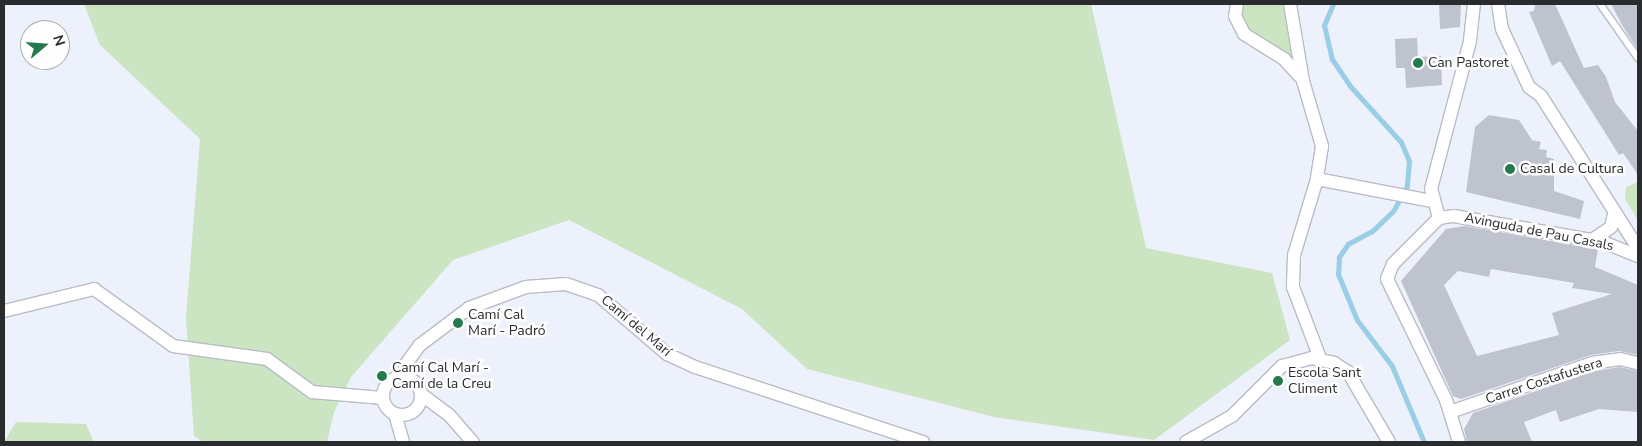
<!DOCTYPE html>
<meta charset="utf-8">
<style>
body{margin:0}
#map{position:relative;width:1642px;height:446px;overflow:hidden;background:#ecf1fb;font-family:"Nunito Sans",sans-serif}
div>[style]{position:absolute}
.green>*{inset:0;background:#cbe4c2}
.stream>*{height:5px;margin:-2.5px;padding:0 2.5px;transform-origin:2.5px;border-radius:2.5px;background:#9acee7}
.building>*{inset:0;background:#bfc3cd}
.roads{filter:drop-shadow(1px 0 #b8bcc5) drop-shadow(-1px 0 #b8bcc5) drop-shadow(0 1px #b8bcc5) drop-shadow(0 -1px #b8bcc5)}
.lane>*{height:6px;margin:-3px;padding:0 3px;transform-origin:3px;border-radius:3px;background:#fff}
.street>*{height:12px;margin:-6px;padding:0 6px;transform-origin:6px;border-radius:6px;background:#fff}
.street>.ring{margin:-6px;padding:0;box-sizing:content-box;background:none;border:12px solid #fff;border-radius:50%}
.dots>*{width:14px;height:14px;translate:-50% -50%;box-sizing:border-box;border:2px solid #fefefe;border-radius:50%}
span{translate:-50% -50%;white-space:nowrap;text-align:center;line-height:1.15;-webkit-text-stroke:5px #fefefe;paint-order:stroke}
.poi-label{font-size:14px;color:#292b2e}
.left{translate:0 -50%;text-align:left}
.street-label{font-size:14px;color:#292b2e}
.frame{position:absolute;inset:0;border:5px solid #292b2e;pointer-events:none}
.north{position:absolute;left:20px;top:20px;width:50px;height:50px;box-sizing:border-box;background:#fefefe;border:1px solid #a9aaab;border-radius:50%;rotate:72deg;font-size:14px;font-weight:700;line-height:20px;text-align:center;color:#292b2e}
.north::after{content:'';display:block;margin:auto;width:18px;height:22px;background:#257a4d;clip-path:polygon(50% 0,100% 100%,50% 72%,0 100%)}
</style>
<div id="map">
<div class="green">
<div style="clip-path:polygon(84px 4px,1091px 4px,1146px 248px,1272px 273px,1290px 340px,1154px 440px,994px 417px,807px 369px,742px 309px,569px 220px,453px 260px,351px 377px,334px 412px,327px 442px,203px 442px,194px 436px,186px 318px,200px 139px,100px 45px)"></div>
<div style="clip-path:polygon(1243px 4px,1283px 4px,1293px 54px,1287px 57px,1253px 34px,1242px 23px)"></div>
<div style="clip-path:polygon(1638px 182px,1638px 220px,1625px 199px,1626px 187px)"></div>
<div style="clip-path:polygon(16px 422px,86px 424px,94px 442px,4px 442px)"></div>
</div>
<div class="stream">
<div style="left:1333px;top:4px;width:23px;rotate:113deg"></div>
<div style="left:1324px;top:25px;width:35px;rotate:77deg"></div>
<div style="left:1332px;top:59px;width:32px;rotate:56deg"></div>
<div style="left:1350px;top:86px;width:76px;rotate:47.7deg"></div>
<div style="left:1401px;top:142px;width:21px;rotate:67deg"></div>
<div style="left:1409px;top:161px;width:25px;rotate:95deg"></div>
<div style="left:1407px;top:186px;width:29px;rotate:119deg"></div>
<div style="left:1393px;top:211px;width:29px;rotate:136deg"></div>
<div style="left:1372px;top:231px;width:27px;rotate:152deg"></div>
<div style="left:1348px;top:244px;width:16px;rotate:125deg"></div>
<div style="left:1339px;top:257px;width:17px;rotate:93deg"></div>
<div style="left:1338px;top:274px;width:50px;rotate:67.6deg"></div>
<div style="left:1357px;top:320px;width:58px;rotate:52.7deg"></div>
<div style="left:1392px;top:366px;width:82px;rotate:67.2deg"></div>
</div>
<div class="building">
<div style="clip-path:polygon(1439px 4px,1461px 4px,1460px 27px,1440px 29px)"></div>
<div style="clip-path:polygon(1535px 4px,1555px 4px,1584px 68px,1598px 65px,1606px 77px,1615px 102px,1638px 131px,1638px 175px,1623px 153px,1619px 155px,1560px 61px,1552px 66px,1529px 12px,1534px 11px)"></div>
<div style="clip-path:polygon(1611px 4px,1638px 4px,1638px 50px,1622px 25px)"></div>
<div style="clip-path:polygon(1417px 38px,1418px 57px,1441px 56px,1442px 85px,1406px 88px,1405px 68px,1396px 68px,1395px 39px)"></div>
<div style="clip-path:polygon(1489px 115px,1519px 120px,1532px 140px,1541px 142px,1539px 149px,1547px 150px,1546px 157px,1554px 159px,1554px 191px,1584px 201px,1580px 219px,1466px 192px,1475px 127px)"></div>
<div style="clip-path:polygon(evenodd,1465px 226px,1598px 249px,1595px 267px,1638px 285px,1638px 355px,1619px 351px,1591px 355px,1461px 399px,1453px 396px,1401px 281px,1446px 229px,1465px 226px,1491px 269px,1574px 283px,1572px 288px,1612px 294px,1552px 313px,1559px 335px,1477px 356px,1444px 285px,1458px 271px,1489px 277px,1491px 269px)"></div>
<div style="clip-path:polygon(1620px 367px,1638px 371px,1638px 412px,1599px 409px,1560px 422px,1556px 410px,1524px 422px,1532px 442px,1467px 442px,1464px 429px,1473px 413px,1594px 371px)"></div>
</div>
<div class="roads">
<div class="lane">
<div style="left:1600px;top:4px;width:66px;rotate:54.9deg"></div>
</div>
<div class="street">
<div style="left:1237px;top:4px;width:12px;rotate:99deg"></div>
<div style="left:1235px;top:16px;width:20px;rotate:63deg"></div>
<div style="left:1244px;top:34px;width:47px;rotate:32deg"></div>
<div style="left:1284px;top:59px;width:24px;rotate:48deg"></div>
<div style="left:1290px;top:4px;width:78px;rotate:80.4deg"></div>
<div style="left:1303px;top:81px;width:68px;rotate:73.7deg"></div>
<div style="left:1322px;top:146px;width:33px;rotate:99deg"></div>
<div style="left:1317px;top:179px;width:79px;rotate:106.8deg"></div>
<div style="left:1294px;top:255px;width:32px;rotate:92deg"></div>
<div style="left:1293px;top:287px;width:76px;rotate:69.2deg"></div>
<div style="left:1498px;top:4px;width:25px;rotate:81deg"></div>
<div style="left:1502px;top:29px;width:64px;rotate:65deg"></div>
<div style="left:1529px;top:87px;width:15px;rotate:37deg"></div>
<div style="left:1541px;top:96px;width:180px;rotate:57.5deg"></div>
<div style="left:1317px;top:179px;width:116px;rotate:10.9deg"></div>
<div style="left:1439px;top:218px;width:65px;rotate:135deg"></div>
<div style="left:1393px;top:264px;width:16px;rotate:112deg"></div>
<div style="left:1387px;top:279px;width:135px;rotate:64deg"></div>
<div style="left:1446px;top:400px;width:44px;rotate:72.8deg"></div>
<div style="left:1439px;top:218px;width:30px;rotate:-105deg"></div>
<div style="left:1431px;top:189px;width:153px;rotate:-75.2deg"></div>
<div style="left:1470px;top:41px;width:37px;rotate:-84deg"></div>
<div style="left:1439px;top:218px;width:15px;rotate:-8deg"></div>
<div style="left:1454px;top:216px;width:151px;rotate:9.9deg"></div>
<div style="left:1603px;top:242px;width:38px;rotate:22deg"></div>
<div style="left:1592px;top:240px;width:23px;rotate:-34deg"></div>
<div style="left:1611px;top:227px;width:13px;rotate:-77deg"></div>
<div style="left:4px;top:311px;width:93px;rotate:-13.7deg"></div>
<div style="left:94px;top:289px;width:97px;rotate:35.8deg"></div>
<div style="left:173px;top:346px;width:95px;rotate:7.9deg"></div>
<div style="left:267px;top:359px;width:56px;rotate:36.3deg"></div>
<div style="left:312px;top:392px;width:71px;rotate:4.8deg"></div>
<div class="ring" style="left:383px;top:377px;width:26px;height:26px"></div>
<div style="left:404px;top:377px;width:13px;rotate:-81deg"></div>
<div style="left:406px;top:364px;width:24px;rotate:-54deg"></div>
<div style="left:420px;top:345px;width:61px;rotate:-37.1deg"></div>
<div style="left:469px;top:308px;width:61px;rotate:-20.2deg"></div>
<div style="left:526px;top:287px;width:40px;rotate:-4.3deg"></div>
<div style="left:566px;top:284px;width:34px;rotate:19deg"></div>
<div style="left:598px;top:295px;width:91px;rotate:40.5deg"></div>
<div style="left:667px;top:354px;width:31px;rotate:25deg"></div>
<div style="left:695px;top:367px;width:240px;rotate:18.2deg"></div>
<div style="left:421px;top:394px;width:36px;rotate:37deg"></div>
<div style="left:450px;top:416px;width:35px;rotate:49deg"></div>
<div style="left:1450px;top:412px;width:150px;rotate:-19deg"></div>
<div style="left:1592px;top:363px;width:28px;rotate:-8deg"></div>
<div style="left:1620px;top:359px;width:18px;rotate:13deg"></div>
<div style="left:395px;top:414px;width:29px;rotate:74deg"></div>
<div style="left:1186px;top:442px;width:53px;rotate:-29.5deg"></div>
<div style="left:1232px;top:416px;width:71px;rotate:-45deg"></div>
<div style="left:1282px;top:366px;width:30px;rotate:-15deg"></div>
<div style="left:1311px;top:358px;width:24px;rotate:12deg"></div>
<div style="left:1334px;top:363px;width:17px;rotate:33deg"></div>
<div style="left:1348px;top:372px;width:81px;rotate:59.6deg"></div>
</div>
</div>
<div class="dots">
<div style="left:1418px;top:63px;background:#257a4d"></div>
<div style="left:1510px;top:169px;background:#257a4d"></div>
<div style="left:458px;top:323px;background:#257a4d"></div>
<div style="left:382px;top:376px;background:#257a4d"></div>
<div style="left:1278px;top:381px;background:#257a4d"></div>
</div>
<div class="poi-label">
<span class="left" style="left:1428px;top:63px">Can Pastoret</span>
<span class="left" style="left:1520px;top:169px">Casal de Cultura</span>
<span class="left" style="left:468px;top:323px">Camí Cal<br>Marí - Padró</span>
<span class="left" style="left:392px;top:376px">Camí Cal Marí -<br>Camí de la Creu</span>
<span class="left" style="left:1288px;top:381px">Escola Sant<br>Climent</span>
</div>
<div class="street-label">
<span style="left:1539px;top:232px;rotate:11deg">Avinguda de Pau Casals</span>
<span style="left:636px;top:326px;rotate:40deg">Camí del Marí</span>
<span style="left:1544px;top:381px;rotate:-18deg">Carrer Costafustera</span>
</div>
<div class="frame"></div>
<div class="north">N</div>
</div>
